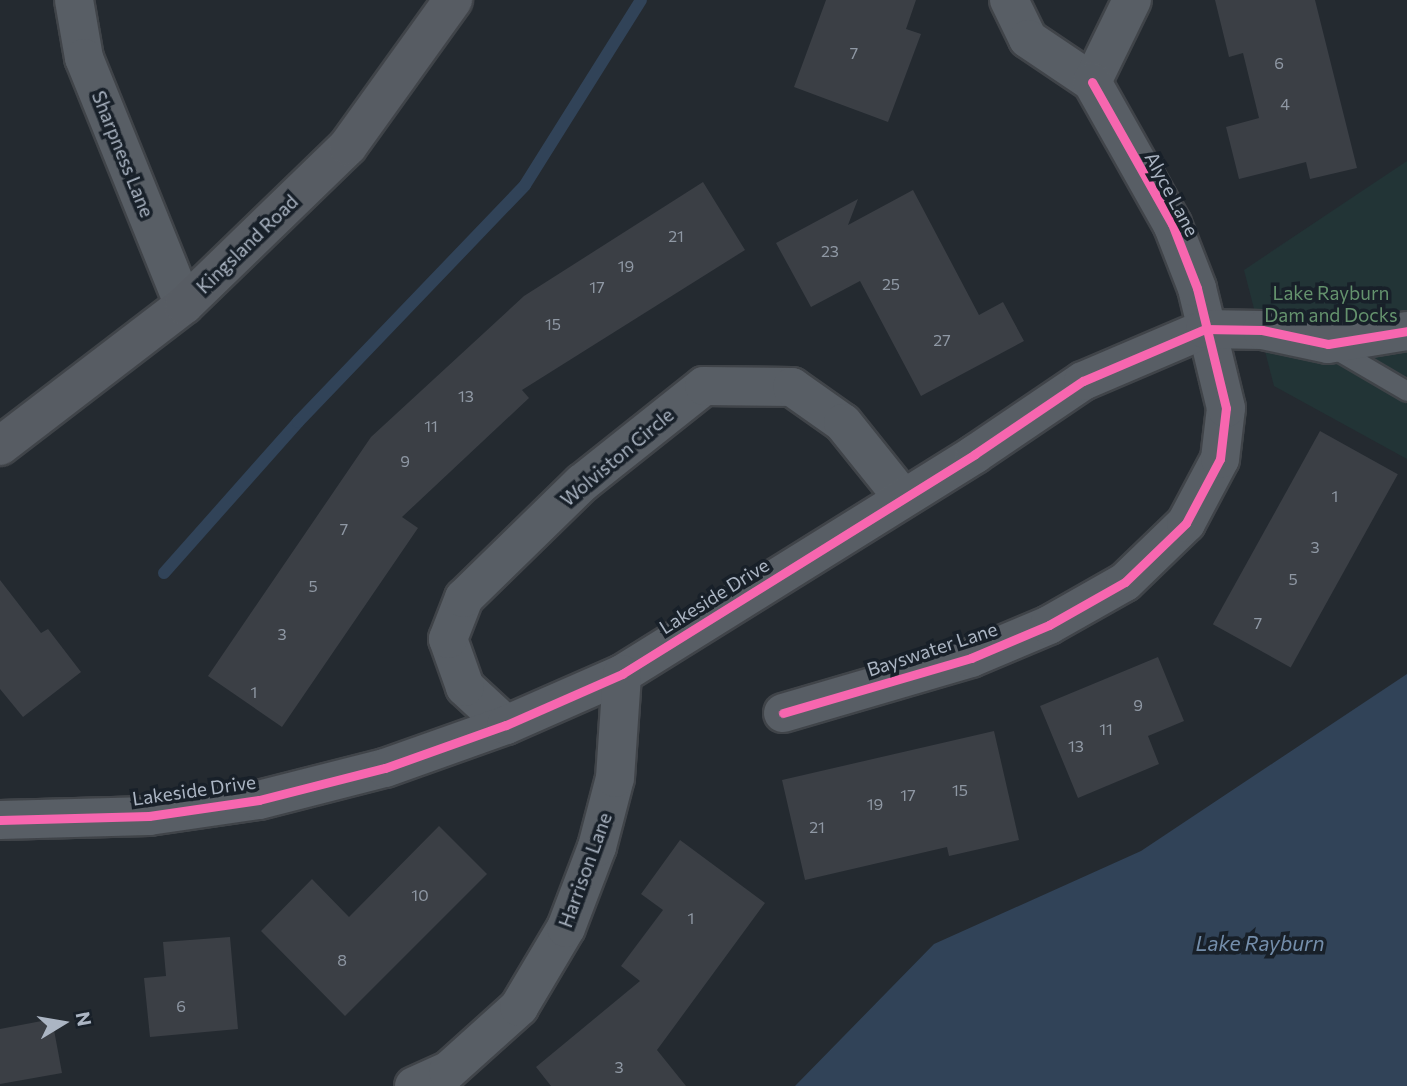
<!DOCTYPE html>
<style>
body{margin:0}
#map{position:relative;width:1407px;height:1086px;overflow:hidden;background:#242a30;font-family:Commissioner,sans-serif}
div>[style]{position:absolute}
.green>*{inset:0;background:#223436}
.water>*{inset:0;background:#314358}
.stream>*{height:12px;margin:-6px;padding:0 6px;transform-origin:6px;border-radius:6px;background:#314358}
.building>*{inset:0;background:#3b3f45;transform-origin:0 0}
.roads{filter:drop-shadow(2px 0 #404449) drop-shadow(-2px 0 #404449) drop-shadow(0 2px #404449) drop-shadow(0 -2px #404449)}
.lane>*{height:19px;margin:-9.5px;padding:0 9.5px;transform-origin:9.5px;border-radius:9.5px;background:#585e65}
.street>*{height:38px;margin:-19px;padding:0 19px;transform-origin:19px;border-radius:19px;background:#585e65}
.secondary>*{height:38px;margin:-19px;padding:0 19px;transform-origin:19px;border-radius:19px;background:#575c63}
.cycleway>*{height:9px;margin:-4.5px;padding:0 4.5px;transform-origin:4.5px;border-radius:4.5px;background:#f766af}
span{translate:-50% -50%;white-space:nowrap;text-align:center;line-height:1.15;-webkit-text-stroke:7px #182029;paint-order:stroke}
.number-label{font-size:16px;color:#8f98a4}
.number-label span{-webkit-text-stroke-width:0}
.street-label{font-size:19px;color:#abb5c3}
.park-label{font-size:19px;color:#64926d}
.water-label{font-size:21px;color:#748eab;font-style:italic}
.north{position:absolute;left:28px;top:988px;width:70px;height:70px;-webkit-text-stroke:5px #182029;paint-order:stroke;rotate:79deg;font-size:19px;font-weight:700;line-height:28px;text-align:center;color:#abb5c3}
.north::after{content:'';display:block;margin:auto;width:24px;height:32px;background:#abb5c3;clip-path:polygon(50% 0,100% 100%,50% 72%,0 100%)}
</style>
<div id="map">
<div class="green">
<div style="clip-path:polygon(1407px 161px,1407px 459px,1274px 386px,1244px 270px)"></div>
</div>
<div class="water">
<div style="clip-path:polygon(1407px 674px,1407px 1086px,795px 1086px,934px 944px,1141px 851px)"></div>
</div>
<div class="stream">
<div style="left:164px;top:573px;width:202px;rotate:-48.4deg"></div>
<div style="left:298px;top:422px;width:328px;rotate:-46.2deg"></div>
<div style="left:525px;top:185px;width:218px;rotate:-57.9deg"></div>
</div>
<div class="building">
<div style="clip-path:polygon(826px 0,916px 0,906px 29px,921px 34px,888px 122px,794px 87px)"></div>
<div style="clip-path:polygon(1215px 0,1315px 0,1357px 168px,1310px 179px,1306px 162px,1239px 179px,1226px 127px,1259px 118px,1243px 53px,1229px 57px)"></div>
<div style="clip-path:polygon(703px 182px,745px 250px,522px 390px,529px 398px,402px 517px,418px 528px,282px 727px,208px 676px,371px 437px,524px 296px)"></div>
<div style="clip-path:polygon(913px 190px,979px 315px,1003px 302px,1024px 341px,921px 396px,860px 281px,811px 307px,776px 243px,858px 199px,848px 225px)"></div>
<div style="left:1320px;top:431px;width:89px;height:221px;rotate:29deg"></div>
<div style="clip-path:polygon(0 580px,41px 633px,48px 629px,81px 672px,23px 717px,0 689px)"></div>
<div style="clip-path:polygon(1158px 657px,1184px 721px,1148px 736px,1159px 764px,1078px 798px,1040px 706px)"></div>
<div style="clip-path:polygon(994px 731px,1019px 840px,949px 856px,947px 847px,805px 880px,782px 780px)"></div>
<div style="clip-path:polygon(439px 826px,487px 874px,345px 1016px,261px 931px,312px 879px,349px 917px)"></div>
<div style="clip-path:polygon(680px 840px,765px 903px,657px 1050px,686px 1086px,551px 1086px,536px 1067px,640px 981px,621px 966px,663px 910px,641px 894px)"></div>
<div style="clip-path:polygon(230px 937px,238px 1029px,150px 1037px,144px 978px,166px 976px,163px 942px)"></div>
<div style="clip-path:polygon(52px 1019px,62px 1073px,0 1084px,0 1029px)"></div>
</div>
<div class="roads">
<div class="lane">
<div style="left:1332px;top:347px;width:87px;rotate:30.4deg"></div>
</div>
<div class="street">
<div style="left:74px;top:0;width:59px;rotate:80.2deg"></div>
<div style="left:84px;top:58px;width:266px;rotate:68deg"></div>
<div style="left:1009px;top:0;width:43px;rotate:64deg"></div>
<div style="left:1028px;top:39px;width:77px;rotate:33.9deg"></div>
<div style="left:1092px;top:82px;width:91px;rotate:-64deg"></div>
<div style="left:783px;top:713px;width:196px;rotate:-16.3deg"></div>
<div style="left:971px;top:658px;width:85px;rotate:-22.9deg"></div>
<div style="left:1049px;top:625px;width:87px;rotate:-29.5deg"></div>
<div style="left:1125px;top:582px;width:85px;rotate:-44deg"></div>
<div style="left:1186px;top:523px;width:72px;rotate:-62deg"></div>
<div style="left:1220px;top:459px;width:51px;rotate:-83.3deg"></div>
<div style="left:1226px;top:408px;width:123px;rotate:-103.6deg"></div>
<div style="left:1197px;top:288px;width:69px;rotate:-111.3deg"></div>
<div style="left:1172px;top:224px;width:163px;rotate:-119.4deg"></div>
<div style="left:506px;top:725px;width:56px;rotate:-137.2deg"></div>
<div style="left:465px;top:687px;width:51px;rotate:-109.5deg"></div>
<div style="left:448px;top:639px;width:44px;rotate:-68.7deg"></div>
<div style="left:464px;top:598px;width:165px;rotate:-44.3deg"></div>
<div style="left:582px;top:483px;width:156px;rotate:-38.5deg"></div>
<div style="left:704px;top:386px;width:88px;rotate:0.7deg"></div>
<div style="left:792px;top:387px;width:62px;rotate:35.2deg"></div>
<div style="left:843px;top:423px;width:96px;rotate:51.3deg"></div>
<div style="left:0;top:820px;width:149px;rotate:-1.5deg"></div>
<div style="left:149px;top:816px;width:111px;rotate:-8.3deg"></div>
<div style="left:259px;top:800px;width:130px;rotate:-14.3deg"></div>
<div style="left:385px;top:768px;width:128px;rotate:-19.6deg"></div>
<div style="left:506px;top:725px;width:127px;rotate:-23.7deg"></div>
<div style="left:622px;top:674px;width:416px;rotate:-31.9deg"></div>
<div style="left:975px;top:454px;width:130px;rotate:-34.1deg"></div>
<div style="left:1083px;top:381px;width:133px;rotate:-23.1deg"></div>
<div style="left:1205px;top:329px;width:57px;rotate:1deg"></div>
<div style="left:1262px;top:330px;width:67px;rotate:12deg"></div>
<div style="left:1328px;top:344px;width:80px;rotate:-9.3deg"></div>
<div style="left:414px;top:1086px;width:37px;rotate:-24deg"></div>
<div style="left:448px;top:1071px;width:96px;rotate:-42deg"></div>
<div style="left:519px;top:1007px;width:92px;rotate:-59.3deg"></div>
<div style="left:566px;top:928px;width:87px;rotate:-69.1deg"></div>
<div style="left:597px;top:847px;width:71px;rotate:-75.4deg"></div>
<div style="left:615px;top:778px;width:104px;rotate:-86.1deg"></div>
</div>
<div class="secondary">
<div style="left:0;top:446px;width:232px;rotate:-37.5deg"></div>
<div style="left:184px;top:305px;width:228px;rotate:-44.1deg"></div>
<div style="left:348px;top:146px;width:180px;rotate:-54.3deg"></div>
</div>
</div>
<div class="cycleway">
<div style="left:783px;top:713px;width:196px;rotate:-16.3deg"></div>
<div style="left:971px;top:658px;width:85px;rotate:-22.9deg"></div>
<div style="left:1049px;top:625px;width:87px;rotate:-29.5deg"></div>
<div style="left:1125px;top:582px;width:85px;rotate:-44deg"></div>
<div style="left:1186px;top:523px;width:72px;rotate:-62deg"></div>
<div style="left:1220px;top:459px;width:51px;rotate:-83.3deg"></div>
<div style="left:1226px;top:408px;width:123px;rotate:-103.6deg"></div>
<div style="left:1197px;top:288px;width:69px;rotate:-111.3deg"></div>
<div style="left:1172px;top:224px;width:163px;rotate:-119.4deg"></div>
<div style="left:0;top:820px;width:149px;rotate:-1.5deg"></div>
<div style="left:149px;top:816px;width:111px;rotate:-8.3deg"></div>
<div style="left:259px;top:800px;width:130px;rotate:-14.3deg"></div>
<div style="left:385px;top:768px;width:128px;rotate:-19.6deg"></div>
<div style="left:506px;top:725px;width:127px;rotate:-23.7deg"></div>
<div style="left:622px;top:674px;width:416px;rotate:-31.9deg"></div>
<div style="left:975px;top:454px;width:130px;rotate:-34.1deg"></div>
<div style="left:1083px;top:381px;width:133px;rotate:-23.1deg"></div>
<div style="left:1205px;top:329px;width:57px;rotate:1deg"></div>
<div style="left:1262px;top:330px;width:67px;rotate:12deg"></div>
<div style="left:1328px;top:344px;width:80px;rotate:-9.3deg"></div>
</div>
<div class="number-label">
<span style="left:854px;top:53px">7</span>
<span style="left:1279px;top:63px">6</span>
<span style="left:1285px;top:104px">4</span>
<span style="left:676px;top:236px">21</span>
<span style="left:830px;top:251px">23</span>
<span style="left:626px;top:266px">19</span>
<span style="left:891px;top:284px">25</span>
<span style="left:597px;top:287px">17</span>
<span style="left:553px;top:324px">15</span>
<span style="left:942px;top:340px">27</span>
<span style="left:466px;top:396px">13</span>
<span style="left:431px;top:426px">11</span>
<span style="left:405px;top:461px">9</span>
<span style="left:1335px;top:496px">1</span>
<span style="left:344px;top:529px">7</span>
<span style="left:1315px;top:547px">3</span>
<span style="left:1293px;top:579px">5</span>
<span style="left:313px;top:586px">5</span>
<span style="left:1258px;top:623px">7</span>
<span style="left:282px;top:634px">3</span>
<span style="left:254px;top:692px">1</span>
<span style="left:1138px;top:705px">9</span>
<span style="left:1106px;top:729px">11</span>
<span style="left:1076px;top:746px">13</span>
<span style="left:960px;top:790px">15</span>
<span style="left:908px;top:795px">17</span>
<span style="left:875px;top:804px">19</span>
<span style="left:817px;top:827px">21</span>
<span style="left:420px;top:895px">10</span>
<span style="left:691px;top:918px">1</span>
<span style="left:342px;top:960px">8</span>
<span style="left:181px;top:1006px">6</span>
<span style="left:619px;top:1067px">3</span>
</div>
<div class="street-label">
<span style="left:123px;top:154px;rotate:68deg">Sharpness Lane</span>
<span style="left:1172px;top:194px;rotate:62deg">Alyce Lane</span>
<span style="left:247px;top:244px;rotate:-44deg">Kingsland Road</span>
<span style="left:617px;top:457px;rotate:-40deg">Wolviston Circle</span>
<span style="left:714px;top:596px;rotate:-32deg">Lakeside Drive</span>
<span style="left:932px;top:649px;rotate:-18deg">Bayswater Lane</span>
<span style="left:194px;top:790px;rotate:-8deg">Lakeside Drive</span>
<span style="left:585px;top:870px;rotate:-70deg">Harrison Lane</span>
</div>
<div class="park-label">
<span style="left:1331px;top:304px">Lake Rayburn<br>Dam and Docks</span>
</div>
<div class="water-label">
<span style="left:1260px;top:943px">Lake Rayburn</span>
</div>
<div class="north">N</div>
</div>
